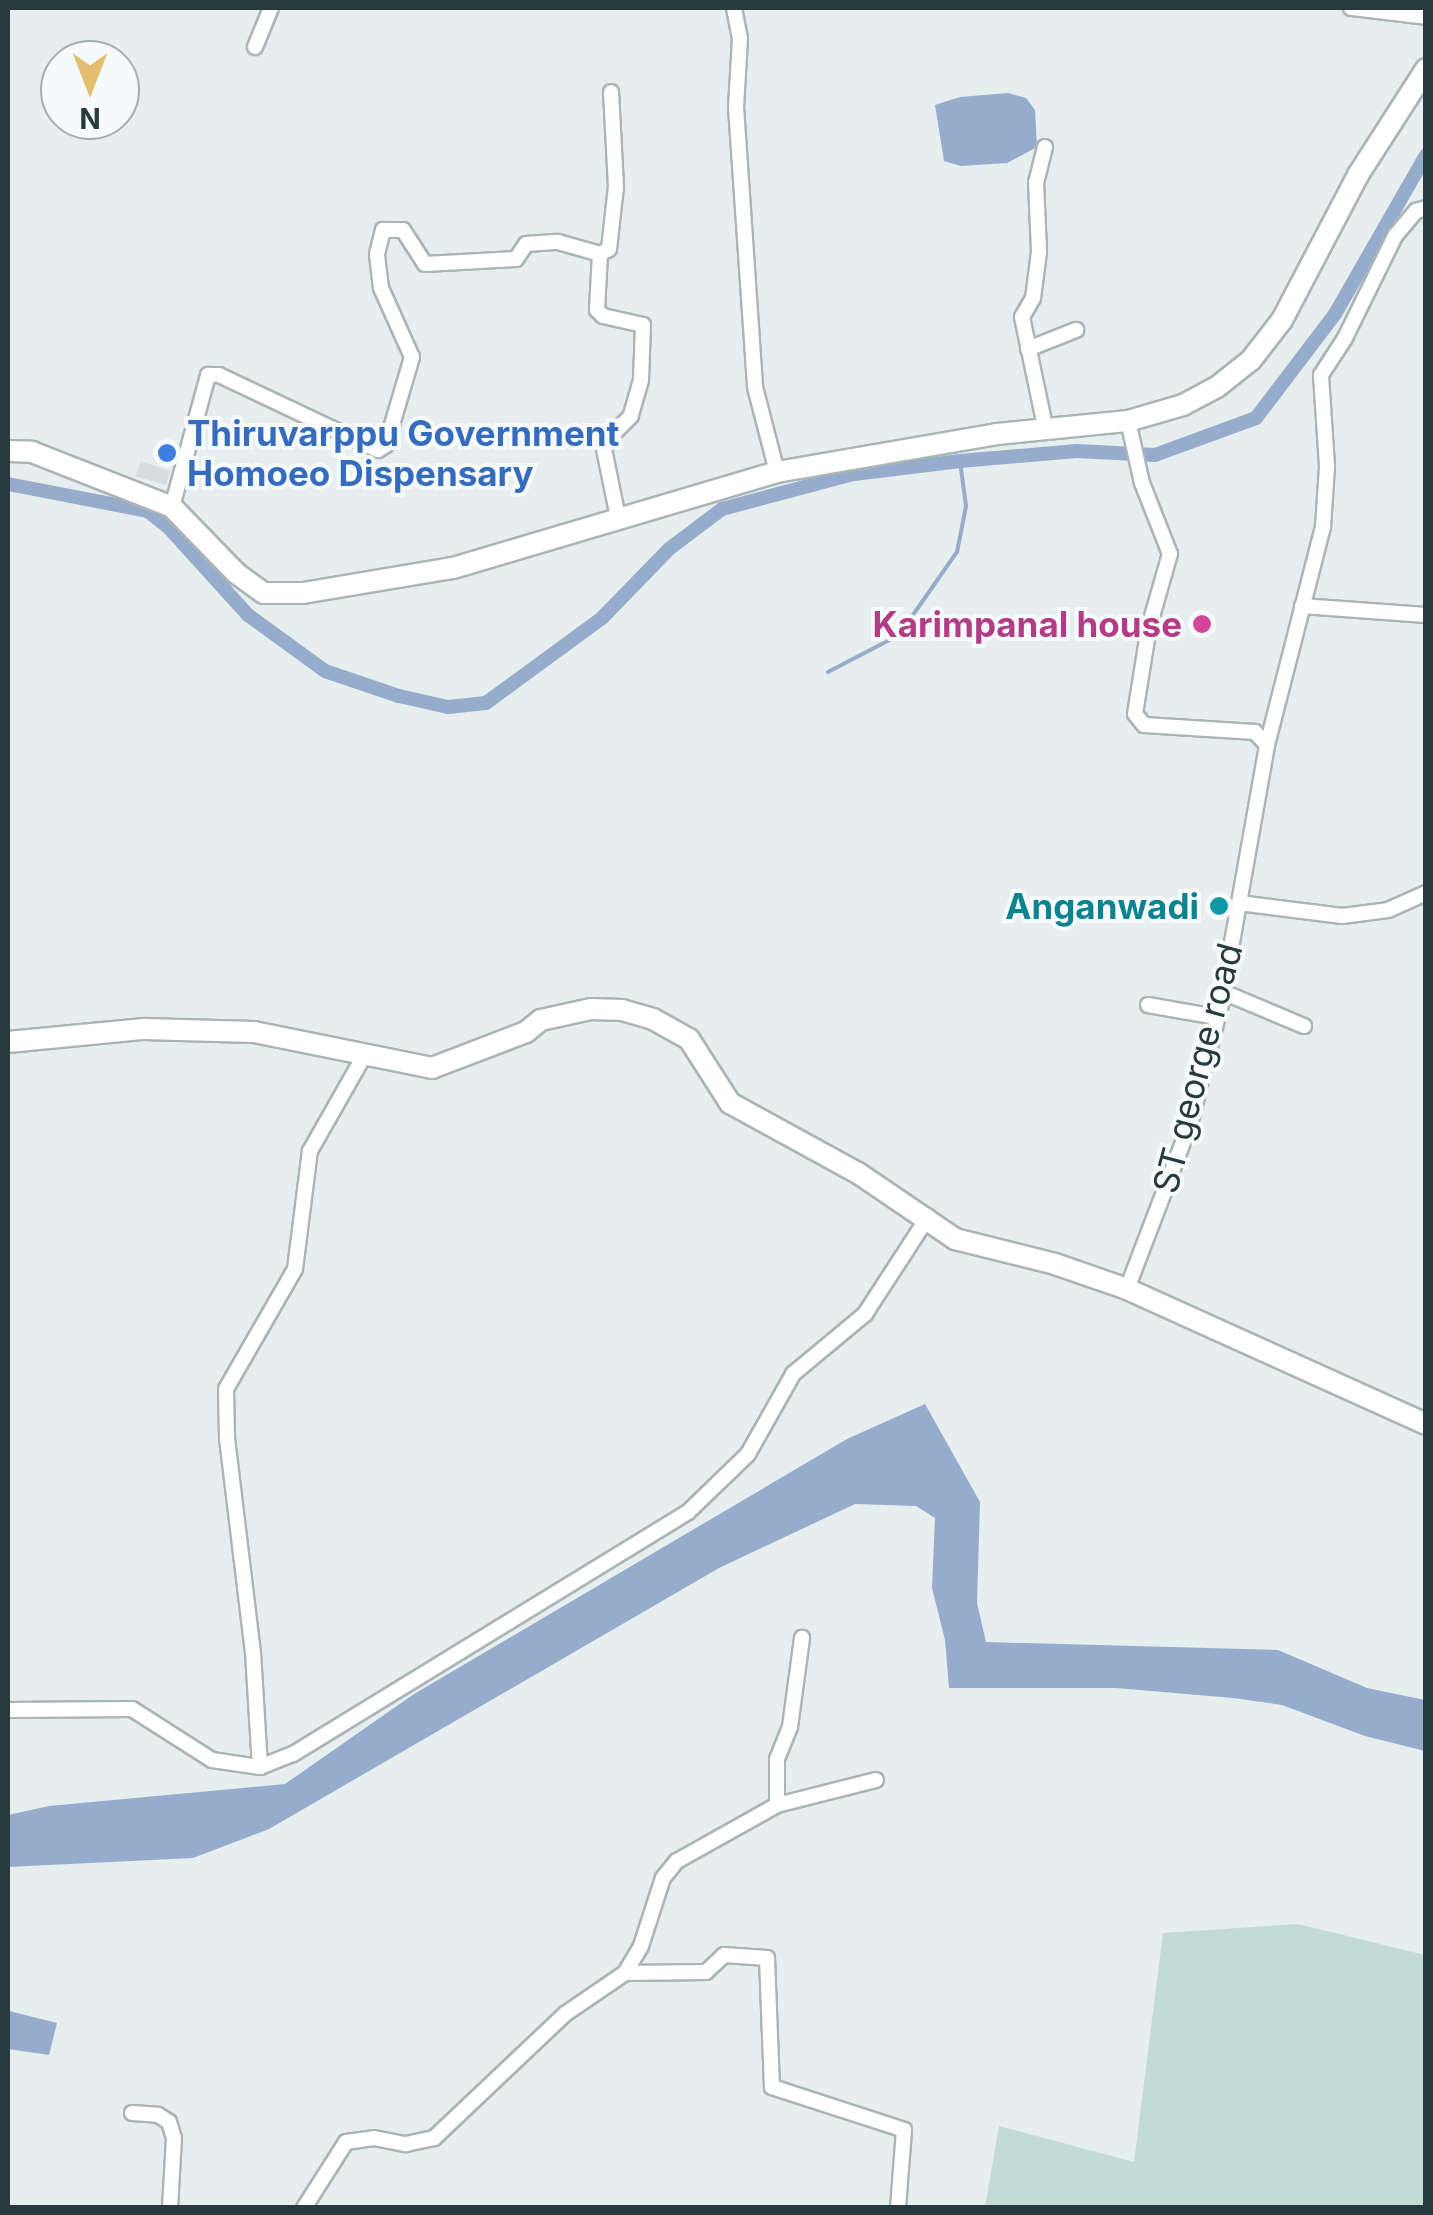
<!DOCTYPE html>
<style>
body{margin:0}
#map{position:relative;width:1433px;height:2215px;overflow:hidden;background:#e7eeee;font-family:Inter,sans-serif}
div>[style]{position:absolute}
.built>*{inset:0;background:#d5dedd}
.green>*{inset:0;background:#c2dcd5}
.water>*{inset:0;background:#95accc}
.stream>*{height:4px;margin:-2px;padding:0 2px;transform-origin:2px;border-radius:2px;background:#95accc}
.canal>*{height:14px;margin:-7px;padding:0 7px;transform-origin:7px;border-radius:7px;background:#95accc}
.roads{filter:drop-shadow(2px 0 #aab5b6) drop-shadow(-2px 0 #aab5b6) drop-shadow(0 2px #aab5b6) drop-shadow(0 -2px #aab5b6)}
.street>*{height:14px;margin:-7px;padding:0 7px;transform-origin:7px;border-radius:7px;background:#fff}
.secondary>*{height:20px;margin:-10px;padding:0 10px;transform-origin:10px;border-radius:10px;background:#fff}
.dots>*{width:28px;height:28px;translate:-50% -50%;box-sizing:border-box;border:5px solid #f7fafa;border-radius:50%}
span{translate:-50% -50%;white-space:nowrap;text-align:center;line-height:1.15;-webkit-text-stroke:8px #f7fafa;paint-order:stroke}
.shop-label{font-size:35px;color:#366cbe;font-weight:700}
.left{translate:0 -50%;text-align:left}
.hotel-label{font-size:35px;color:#b23c85;font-weight:700}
.right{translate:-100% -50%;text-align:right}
.culture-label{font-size:35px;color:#0d838f;font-weight:700}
.street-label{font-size:35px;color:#273b3f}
.frame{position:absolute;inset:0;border:10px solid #273b3f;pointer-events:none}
.north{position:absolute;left:40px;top:40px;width:100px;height:100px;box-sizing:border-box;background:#f7fafa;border:2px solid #a4aeaf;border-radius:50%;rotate:180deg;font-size:28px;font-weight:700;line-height:40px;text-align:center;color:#273b3f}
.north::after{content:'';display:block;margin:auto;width:35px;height:45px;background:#e4be6f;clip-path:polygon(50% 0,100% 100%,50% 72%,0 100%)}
</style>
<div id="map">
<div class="built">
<div style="clip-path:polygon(141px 461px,170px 471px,166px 485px,135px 476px)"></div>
</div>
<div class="green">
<div style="clip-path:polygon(1298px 1924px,1425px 1955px,1425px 2207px,985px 2207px,999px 2126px,1134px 2162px,1163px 1933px)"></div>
</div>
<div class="water">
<div style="clip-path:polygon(1008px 93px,1026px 98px,1035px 110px,1037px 147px,1007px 163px,961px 166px,944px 161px,935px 105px,960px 97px)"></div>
<div style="clip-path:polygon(925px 1404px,980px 1502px,977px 1603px,986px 1642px,1278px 1650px,1367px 1688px,1425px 1700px,1425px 1751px,1365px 1736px,1282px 1705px,1233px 1698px,1116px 1688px,949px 1688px,945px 1640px,932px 1588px,935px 1518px,916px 1506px,855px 1504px,719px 1568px,269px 1829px,193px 1858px,8px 1867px,8px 1815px,49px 1806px,285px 1784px,414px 1694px,847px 1439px)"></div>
<div style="clip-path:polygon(9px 2011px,57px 2023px,49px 2055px,8px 2049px)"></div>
</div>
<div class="stream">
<div style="left:828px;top:672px;width:80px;rotate:-27.5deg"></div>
<div style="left:899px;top:635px;width:101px;rotate:-55.1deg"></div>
<div style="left:957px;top:552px;width:47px;rotate:-78.9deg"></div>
<div style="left:966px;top:506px;width:45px;rotate:-97.6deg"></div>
</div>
<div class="canal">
<div style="left:8px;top:484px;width:143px;rotate:10.9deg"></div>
<div style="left:148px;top:511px;width:28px;rotate:39deg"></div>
<div style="left:170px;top:529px;width:116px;rotate:47.8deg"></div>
<div style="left:248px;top:615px;width:95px;rotate:36deg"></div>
<div style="left:325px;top:671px;width:78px;rotate:18.7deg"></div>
<div style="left:399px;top:696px;width:50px;rotate:12.7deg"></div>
<div style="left:448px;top:707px;width:38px;rotate:-6deg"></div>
<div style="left:486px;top:703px;width:144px;rotate:-36.2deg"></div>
<div style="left:602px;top:618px;width:96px;rotate:-45.8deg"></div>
<div style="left:669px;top:549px;width:66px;rotate:-37deg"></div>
<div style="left:722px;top:509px;width:137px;rotate:-14.9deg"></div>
<div style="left:854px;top:474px;width:107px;rotate:-7deg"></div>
<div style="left:960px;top:461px;width:117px;rotate:-4.9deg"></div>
<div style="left:1077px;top:451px;width:78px;rotate:2.9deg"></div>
<div style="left:1155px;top:455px;width:108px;rotate:-20.1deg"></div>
<div style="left:1256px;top:418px;width:131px;rotate:-52.8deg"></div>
<div style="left:1335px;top:314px;width:183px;rotate:-60.2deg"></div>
</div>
<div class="roads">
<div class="street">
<div style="left:734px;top:8px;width:31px;rotate:79deg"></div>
<div style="left:740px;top:38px;width:69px;rotate:93.3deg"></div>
<div style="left:736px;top:107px;width:281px;rotate:86.1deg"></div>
<div style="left:755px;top:387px;width:88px;rotate:75.5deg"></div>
<div style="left:1351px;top:8px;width:76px;rotate:6.8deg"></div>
<div style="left:255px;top:47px;width:42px;rotate:-67.7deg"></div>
<div style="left:1045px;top:147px;width:36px;rotate:104deg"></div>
<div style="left:1036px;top:182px;width:70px;rotate:87.5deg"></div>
<div style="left:1039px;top:252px;width:46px;rotate:97.4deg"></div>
<div style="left:1033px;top:298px;width:22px;rotate:120deg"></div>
<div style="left:1022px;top:317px;width:116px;rotate:78.1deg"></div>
<div style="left:600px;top:254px;width:56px;rotate:93.1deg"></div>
<div style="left:597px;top:310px;width:8px;rotate:45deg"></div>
<div style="left:603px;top:316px;width:41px;rotate:12.7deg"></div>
<div style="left:643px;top:325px;width:55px;rotate:92.1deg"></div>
<div style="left:641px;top:380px;width:37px;rotate:106deg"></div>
<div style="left:631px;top:416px;width:40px;rotate:135deg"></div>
<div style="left:603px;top:444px;width:76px;rotate:78.5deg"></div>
<div style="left:1028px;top:349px;width:52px;rotate:-21.6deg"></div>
<div style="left:172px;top:507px;width:137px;rotate:-74.7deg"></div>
<div style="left:208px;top:375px;width:11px"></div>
<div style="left:219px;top:375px;width:176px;rotate:25.3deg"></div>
<div style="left:378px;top:450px;width:9px;rotate:-32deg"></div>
<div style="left:386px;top:445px;width:92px;rotate:-73.5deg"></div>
<div style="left:412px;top:357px;width:76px;rotate:-114.2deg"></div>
<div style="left:381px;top:288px;width:34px;rotate:-97deg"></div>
<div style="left:377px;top:254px;width:25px;rotate:-76deg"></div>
<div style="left:383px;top:230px;width:20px"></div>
<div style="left:403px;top:230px;width:40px;rotate:57.1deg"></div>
<div style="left:425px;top:264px;width:91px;rotate:-3.1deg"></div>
<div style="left:516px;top:259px;width:18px;rotate:-56deg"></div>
<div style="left:526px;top:244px;width:32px;rotate:-4deg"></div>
<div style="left:558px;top:242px;width:44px;rotate:15.9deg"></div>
<div style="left:600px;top:254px;width:10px;rotate:-29deg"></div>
<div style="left:609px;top:249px;width:62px;rotate:-83.6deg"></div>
<div style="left:616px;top:187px;width:95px;rotate:-93deg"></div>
<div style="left:1302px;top:606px;width:124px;rotate:4.2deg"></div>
<div style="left:1267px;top:745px;width:225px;rotate:-75.6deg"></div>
<div style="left:1323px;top:527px;width:61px;rotate:-86.2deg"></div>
<div style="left:1327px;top:466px;width:91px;rotate:-93.8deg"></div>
<div style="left:1321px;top:375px;width:44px;rotate:-57deg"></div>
<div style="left:1345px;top:338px;width:114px;rotate:-63.9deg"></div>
<div style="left:1395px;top:236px;width:33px;rotate:-50deg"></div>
<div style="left:1416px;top:211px;width:10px;rotate:-17deg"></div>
<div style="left:1239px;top:903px;width:104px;rotate:7.2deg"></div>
<div style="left:1342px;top:916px;width:46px;rotate:-7.4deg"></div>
<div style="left:1388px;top:910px;width:42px;rotate:-24.1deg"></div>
<div style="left:1223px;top:992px;width:88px;rotate:22.8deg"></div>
<div style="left:1148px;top:1005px;width:70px;rotate:9.9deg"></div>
<div style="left:1127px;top:1289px;width:177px;rotate:-69.1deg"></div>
<div style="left:1190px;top:1124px;width:124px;rotate:-75.5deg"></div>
<div style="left:1221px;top:1004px;width:263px;rotate:-79.9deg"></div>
<div style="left:1267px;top:745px;width:18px;rotate:-133deg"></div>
<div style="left:1255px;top:732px;width:111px;rotate:-176.4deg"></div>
<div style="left:1144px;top:725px;width:14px;rotate:-129deg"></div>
<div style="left:1135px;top:714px;width:88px;rotate:-80.9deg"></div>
<div style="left:1149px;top:627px;width:76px;rotate:-74deg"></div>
<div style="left:1170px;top:554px;width:76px;rotate:-111.5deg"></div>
<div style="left:1142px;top:483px;width:64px;rotate:-102.7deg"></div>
<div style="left:8px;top:1710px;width:124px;rotate:-0.5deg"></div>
<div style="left:132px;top:1709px;width:95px;rotate:32.5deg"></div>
<div style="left:212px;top:1760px;width:49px;rotate:8.3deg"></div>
<div style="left:260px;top:1767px;width:35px;rotate:-22deg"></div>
<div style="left:293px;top:1754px;width:463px;rotate:-31.5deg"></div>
<div style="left:688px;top:1512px;width:83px;rotate:-44deg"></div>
<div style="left:748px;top:1454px;width:92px;rotate:-60.6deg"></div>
<div style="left:793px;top:1374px;width:94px;rotate:-39.8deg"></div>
<div style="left:865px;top:1314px;width:116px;rotate:-57deg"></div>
<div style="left:260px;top:1767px;width:114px;rotate:-93.5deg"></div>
<div style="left:253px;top:1653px;width:217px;rotate:-96.9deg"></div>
<div style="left:227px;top:1438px;width:49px;rotate:-91.2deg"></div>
<div style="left:226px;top:1389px;width:138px;rotate:-60.1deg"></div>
<div style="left:295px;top:1269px;width:119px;rotate:-82.8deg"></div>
<div style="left:310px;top:1151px;width:109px;rotate:-60.4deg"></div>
<div style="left:777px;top:1805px;width:46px;rotate:-90deg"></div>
<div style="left:777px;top:1759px;width:35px;rotate:-68deg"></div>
<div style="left:790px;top:1727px;width:90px;rotate:-82.3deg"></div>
<div style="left:625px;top:1973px;width:81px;rotate:-0.7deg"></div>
<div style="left:706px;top:1972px;width:25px;rotate:-43deg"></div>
<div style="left:724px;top:1955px;width:43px;rotate:4deg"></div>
<div style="left:767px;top:1958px;width:129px;rotate:87.8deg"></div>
<div style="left:772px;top:2087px;width:139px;rotate:18deg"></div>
<div style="left:904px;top:2130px;width:78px;rotate:94.4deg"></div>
<div style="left:132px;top:2113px;width:26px;rotate:4deg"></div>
<div style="left:158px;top:2115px;width:13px;rotate:32deg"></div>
<div style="left:169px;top:2122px;width:17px;rotate:73deg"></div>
<div style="left:174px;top:2138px;width:70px;rotate:93.3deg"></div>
<div style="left:304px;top:2208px;width:78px;rotate:-57.5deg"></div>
<div style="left:346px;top:2142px;width:28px;rotate:-8deg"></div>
<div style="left:374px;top:2138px;width:33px;rotate:11deg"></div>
<div style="left:406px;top:2144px;width:29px;rotate:-12deg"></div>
<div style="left:434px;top:2138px;width:180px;rotate:-43.4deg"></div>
<div style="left:565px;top:2014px;width:73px;rotate:-34.3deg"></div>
<div style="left:625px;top:1973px;width:31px;rotate:-59deg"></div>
<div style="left:641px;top:1946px;width:71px;rotate:-72.1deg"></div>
<div style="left:663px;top:1878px;width:22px;rotate:-51deg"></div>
<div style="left:677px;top:1861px;width:115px;rotate:-29.2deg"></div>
<div style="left:777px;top:1805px;width:102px;rotate:-14.2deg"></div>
</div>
<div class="secondary">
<div style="left:8px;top:451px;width:24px;rotate:2deg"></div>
<div style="left:32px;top:452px;width:150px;rotate:21.4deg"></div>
<div style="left:172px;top:507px;width:92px;rotate:45.9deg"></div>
<div style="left:236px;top:573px;width:34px;rotate:36deg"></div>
<div style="left:264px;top:593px;width:39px"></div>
<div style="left:303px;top:593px;width:152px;rotate:-9.5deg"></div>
<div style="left:453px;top:568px;width:338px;rotate:-16.5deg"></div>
<div style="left:777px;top:472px;width:223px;rotate:-9.8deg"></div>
<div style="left:997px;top:434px;width:132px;rotate:-5.7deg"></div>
<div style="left:1128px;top:421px;width:57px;rotate:-16.2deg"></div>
<div style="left:1183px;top:405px;width:38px;rotate:-28deg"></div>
<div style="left:1217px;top:387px;width:43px;rotate:-38.5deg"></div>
<div style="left:1251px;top:360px;width:51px;rotate:-52.2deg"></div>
<div style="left:1282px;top:320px;width:164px;rotate:-62.3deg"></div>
<div style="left:1358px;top:175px;width:126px;rotate:-57.3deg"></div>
<div style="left:8px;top:1042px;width:137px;rotate:-5.5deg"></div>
<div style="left:144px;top:1029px;width:110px;rotate:1.6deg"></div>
<div style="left:254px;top:1032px;width:182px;rotate:11.4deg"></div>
<div style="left:432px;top:1068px;width:101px;rotate:-21deg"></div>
<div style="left:526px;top:1032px;width:19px;rotate:-39deg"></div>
<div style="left:541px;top:1020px;width:51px;rotate:-12.4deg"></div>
<div style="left:591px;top:1009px;width:31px;rotate:2deg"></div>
<div style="left:622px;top:1010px;width:32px;rotate:16deg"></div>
<div style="left:653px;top:1019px;width:41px;rotate:29.1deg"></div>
<div style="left:689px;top:1039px;width:76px;rotate:57.4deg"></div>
<div style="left:730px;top:1103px;width:146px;rotate:28.7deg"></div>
<div style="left:858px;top:1173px;width:117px;rotate:34.2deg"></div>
<div style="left:955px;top:1239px;width:103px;rotate:14deg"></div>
<div style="left:1055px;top:1264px;width:76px;rotate:19.1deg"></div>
<div style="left:1127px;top:1289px;width:328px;rotate:24.3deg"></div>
</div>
</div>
<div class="dots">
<div style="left:167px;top:453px;background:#3f7fe0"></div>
<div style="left:1202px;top:624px;background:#d1479c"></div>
<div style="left:1219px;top:906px;background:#0f9aa8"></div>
</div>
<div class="shop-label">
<span class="left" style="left:187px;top:453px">Thiruvarppu Government<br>Homoeo Dispensary</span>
</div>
<div class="hotel-label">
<span class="right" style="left:1182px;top:624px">Karimpanal house</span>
</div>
<div class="culture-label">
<span class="right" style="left:1199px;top:906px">Anganwadi</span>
</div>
<div class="street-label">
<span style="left:1197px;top:1068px;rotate:-75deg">ST george road</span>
</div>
<div class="frame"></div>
<div class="north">N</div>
</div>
